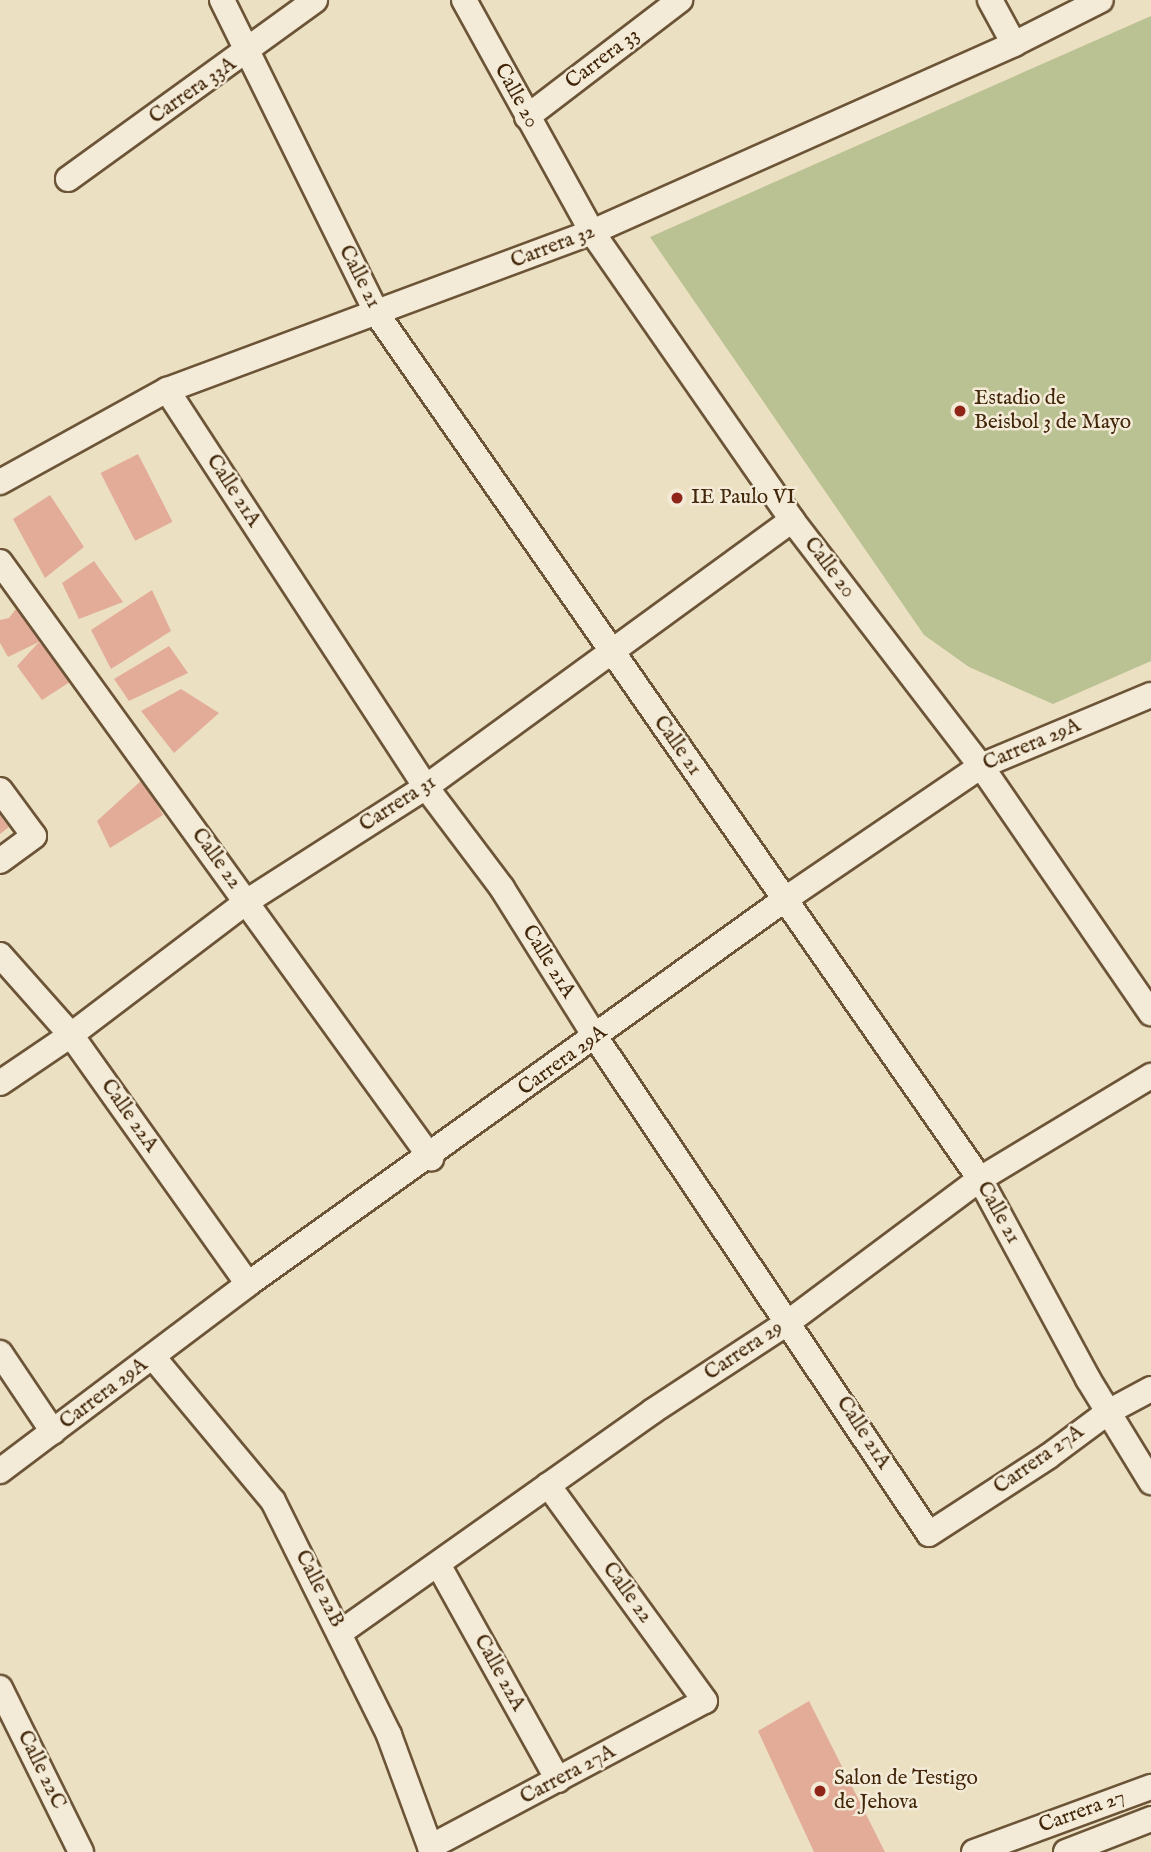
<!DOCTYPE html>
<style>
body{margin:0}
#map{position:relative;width:1151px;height:1852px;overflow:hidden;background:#ece0c2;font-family:"IM FELL English",serif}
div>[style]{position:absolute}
.green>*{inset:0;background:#bac192}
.building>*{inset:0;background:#e2ac99;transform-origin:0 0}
.roads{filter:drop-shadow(2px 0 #6c5437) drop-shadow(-2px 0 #6c5437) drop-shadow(0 2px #6c5437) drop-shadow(0 -2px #6c5437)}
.minor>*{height:24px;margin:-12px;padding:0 12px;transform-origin:12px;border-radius:12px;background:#f3ebd7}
.dots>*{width:19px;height:19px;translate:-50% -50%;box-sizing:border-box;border:4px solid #f3ebd7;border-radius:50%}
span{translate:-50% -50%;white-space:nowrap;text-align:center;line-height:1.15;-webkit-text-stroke:5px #f3ebd7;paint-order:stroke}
.street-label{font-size:21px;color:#422609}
.poi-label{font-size:21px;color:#422609}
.left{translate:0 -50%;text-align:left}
</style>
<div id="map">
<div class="green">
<div style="clip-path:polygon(1151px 16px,1151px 661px,1053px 704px,969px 667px,924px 635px,650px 237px)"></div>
</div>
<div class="building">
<div style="left:138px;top:454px;width:76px;height:42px;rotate:63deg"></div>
<div style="clip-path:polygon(50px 495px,84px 547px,45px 578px,13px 519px)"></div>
<div style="clip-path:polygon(94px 561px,123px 602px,79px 619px,62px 583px)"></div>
<div style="clip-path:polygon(152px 590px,171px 631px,111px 669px,91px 630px)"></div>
<div style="clip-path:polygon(25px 597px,45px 639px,8px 657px,0 643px,0 620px,9px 618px)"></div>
<div style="clip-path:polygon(39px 642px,73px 680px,42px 700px,17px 666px)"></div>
<div style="clip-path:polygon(169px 646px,188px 673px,129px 701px,114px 679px)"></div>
<div style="clip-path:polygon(181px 689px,219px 713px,174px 753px,141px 711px)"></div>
<div style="clip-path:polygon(143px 779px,163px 815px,110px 848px,97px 821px)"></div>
<div style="clip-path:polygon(0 815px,9px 827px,0 834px)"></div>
<div style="clip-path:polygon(809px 1701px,885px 1852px,814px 1852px,758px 1731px)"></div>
</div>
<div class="roads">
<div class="minor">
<div style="left:222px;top:0;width:350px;rotate:63.7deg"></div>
<div style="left:377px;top:314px;width:1054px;rotate:55.12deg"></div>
<div style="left:980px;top:1179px;width:227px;rotate:61.6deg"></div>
<div style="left:1088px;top:1379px;width:121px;rotate:58.5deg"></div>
<div style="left:464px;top:0;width:265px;rotate:61.1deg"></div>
<div style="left:592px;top:232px;width:351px;rotate:55.2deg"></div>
<div style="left:792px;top:520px;width:310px;rotate:52.5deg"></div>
<div style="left:981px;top:766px;width:300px;rotate:55.5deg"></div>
<div style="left:990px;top:0;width:50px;rotate:61.4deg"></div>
<div style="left:527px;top:117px;width:193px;rotate:-37.4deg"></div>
<div style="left:68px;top:179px;width:305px;rotate:-35.9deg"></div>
<div style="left:167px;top:390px;width:474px;rotate:56.9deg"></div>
<div style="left:426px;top:787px;width:126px;rotate:53deg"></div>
<div style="left:502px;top:888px;width:177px;rotate:57.9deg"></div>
<div style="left:596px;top:1038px;width:597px;rotate:56.12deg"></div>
<div style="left:929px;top:1534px;width:143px;rotate:-33deg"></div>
<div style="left:1049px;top:1456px;width:74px;rotate:-36.7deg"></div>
<div style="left:1108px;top:1412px;width:49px;rotate:-28.1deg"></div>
<div style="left:0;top:482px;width:191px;rotate:-28.9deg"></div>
<div style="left:167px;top:390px;width:453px;rotate:-20.4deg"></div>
<div style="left:592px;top:232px;width:462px;rotate:-24deg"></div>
<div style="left:1014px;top:44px;width:97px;rotate:-26.8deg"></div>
<div style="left:0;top:562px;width:736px;rotate:54.13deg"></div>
<div style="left:0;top:790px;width:57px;rotate:53.5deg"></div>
<div style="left:34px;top:836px;width:42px;rotate:143.7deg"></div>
<div style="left:0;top:955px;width:107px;rotate:48.4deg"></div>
<div style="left:71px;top:1035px;width:305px;rotate:54.6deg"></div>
<div style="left:0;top:1083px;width:86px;rotate:-34.1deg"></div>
<div style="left:71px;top:1035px;width:220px;rotate:-37.2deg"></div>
<div style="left:246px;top:902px;width:214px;rotate:-32.6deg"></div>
<div style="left:426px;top:787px;width:453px;rotate:-36.1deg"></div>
<div style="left:0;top:1353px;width:95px;rotate:56.1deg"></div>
<div style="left:153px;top:1357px;width:187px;rotate:50.2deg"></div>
<div style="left:273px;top:1501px;width:261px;rotate:63.6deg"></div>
<div style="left:389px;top:1735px;width:125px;rotate:69.8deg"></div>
<div style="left:0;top:1471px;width:311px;rotate:-37deg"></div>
<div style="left:248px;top:1284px;width:659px;rotate:-35.62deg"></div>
<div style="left:784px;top:900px;width:238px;rotate:-34.2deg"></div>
<div style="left:981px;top:766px;width:184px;rotate:-22.7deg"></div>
<div style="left:439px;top:1566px;width:245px;rotate:60.9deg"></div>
<div style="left:341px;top:1632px;width:382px;rotate:-35.3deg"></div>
<div style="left:653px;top:1411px;width:164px;rotate:-33.3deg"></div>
<div style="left:790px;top:1321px;width:237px;rotate:-36.8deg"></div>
<div style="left:980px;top:1179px;width:200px;rotate:-31.1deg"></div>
<div style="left:0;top:1688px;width:183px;rotate:63.7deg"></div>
<div style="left:430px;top:1847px;width:311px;rotate:-28deg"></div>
<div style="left:705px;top:1701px;width:267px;rotate:-126deg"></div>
<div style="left:974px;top:1852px;width:189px;rotate:-20.2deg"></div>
<div style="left:1066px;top:1852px;width:91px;rotate:-21.2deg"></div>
</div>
</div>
<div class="dots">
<div style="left:960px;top:411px;background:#8f2418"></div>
<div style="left:677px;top:498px;background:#8f2418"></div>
<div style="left:820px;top:1791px;background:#8f2418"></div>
</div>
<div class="street-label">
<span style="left:603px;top:59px;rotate:-37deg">Carrera 33</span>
<span style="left:193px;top:91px;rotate:-35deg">Carrera 33A</span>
<span style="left:516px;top:96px;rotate:61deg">Calle 20</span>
<span style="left:553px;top:247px;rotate:-21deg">Carrera 32</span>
<span style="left:359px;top:277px;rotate:63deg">Calle 21</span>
<span style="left:233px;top:491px;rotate:57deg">Calle 21A</span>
<span style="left:829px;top:568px;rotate:53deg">Calle 20</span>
<span style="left:1032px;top:745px;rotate:-23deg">Carrera 29A</span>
<span style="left:677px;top:746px;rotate:55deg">Calle 21</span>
<span style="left:398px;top:804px;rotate:-33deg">Carrera 31</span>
<span style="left:216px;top:859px;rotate:54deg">Calle 22</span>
<span style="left:548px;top:962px;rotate:58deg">Calle 21A</span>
<span style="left:563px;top:1061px;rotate:-36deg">Carrera 29A</span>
<span style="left:129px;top:1116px;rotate:55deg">Calle 22A</span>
<span style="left:998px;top:1213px;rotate:61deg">Calle 21</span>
<span style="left:744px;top:1351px;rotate:-34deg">Carrera 29</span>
<span style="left:104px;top:1394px;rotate:-37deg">Carrera 29A</span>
<span style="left:863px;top:1433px;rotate:57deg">Calle 21A</span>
<span style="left:1039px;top:1460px;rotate:-35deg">Carrera 27A</span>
<span style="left:319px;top:1589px;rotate:63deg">Calle 22B</span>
<span style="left:627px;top:1593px;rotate:54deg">Calle 22</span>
<span style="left:499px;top:1673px;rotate:61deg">Calle 22A</span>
<span style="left:41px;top:1770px;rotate:64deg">Calle 22C</span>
<span style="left:568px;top:1775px;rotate:-28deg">Carrera 27A</span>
<span style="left:1082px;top:1812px;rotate:-20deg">Carrera 27</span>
</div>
<div class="poi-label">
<span class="left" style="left:974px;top:411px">Estadio de<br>Beisbol 3 de Mayo</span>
<span class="left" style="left:691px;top:498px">IE Paulo VI</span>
<span class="left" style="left:834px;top:1791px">Salon de Testigo<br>de Jehova</span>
</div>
</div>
